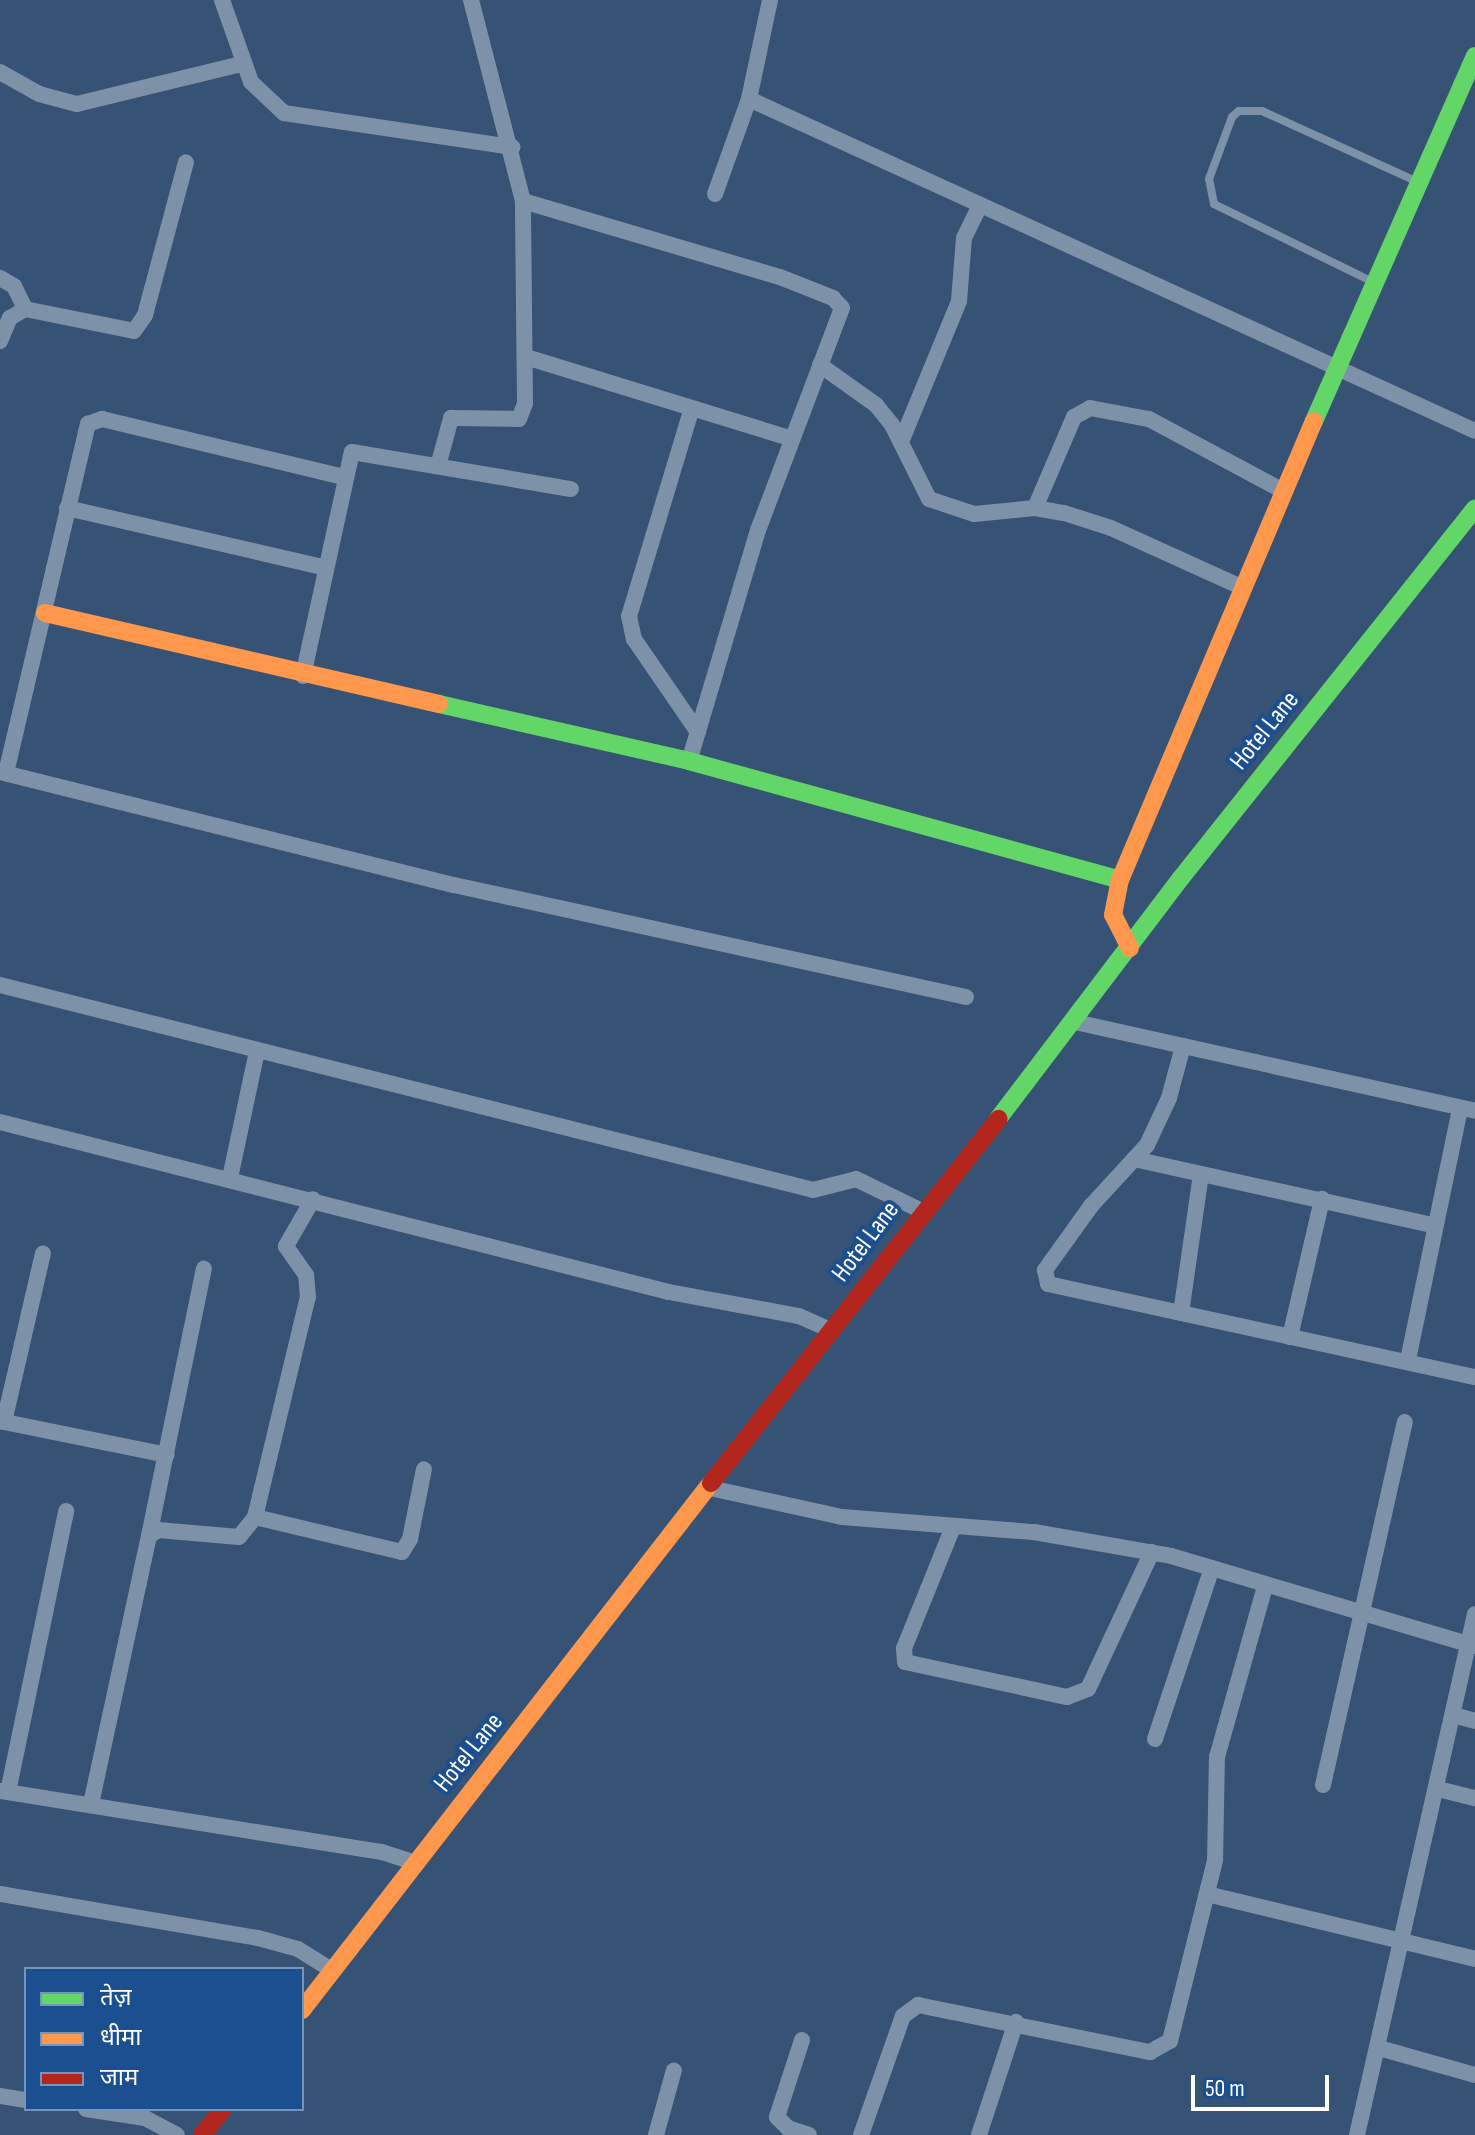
<!DOCTYPE html>
<meta charset="utf-8">
<style>
body{margin:0}
#map{position:relative;width:1475px;height:2135px;overflow:hidden;background:#365274;font-family:"Sofia Sans Condensed","Noto Sans Devanagari",sans-serif}
div>[style]{position:absolute}
.lane>*{height:8px;margin:-4px;padding:0 4px;transform-origin:4px;border-radius:4px;background:#7d92a8}
.street>*{height:16px;margin:-8px;padding:0 8px;transform-origin:8px;border-radius:8px;background:#7d92a8}
.fast>*{height:18px;margin:-9px;padding:0 9px;transform-origin:9px;border-radius:9px;background:#63d668}
.slow>*{height:18px;margin:-9px;padding:0 9px;transform-origin:9px;border-radius:9px;background:#ff974d}
.jam>*{height:18px;margin:-9px;padding:0 9px;transform-origin:9px;border-radius:9px;background:#b3261e}
span{translate:-50% -50%;white-space:nowrap;text-align:center;line-height:1.15;-webkit-text-stroke:8px #1b4f8f;paint-order:stroke}
.street-label{font-size:26px;color:#fff}
.legend{position:absolute;left:24px;top:1967px;width:280px;height:144px;box-sizing:border-box;background:#1b4f8f;border:2px solid #7695bc;margin:0;padding:10px 14px;list-style:none;font-size:24px;color:#fff}
.legend li{display:flex;align-items:center;gap:16px;height:40px}
.legend b{width:40px;border:2px solid #7695bc}
.scale{position:absolute;left:1191px;top:2075px;width:138px;height:36px;box-sizing:border-box;border:4px solid #fff;border-top:0;padding-left:10px;font-size:24px;line-height:28px;white-space:nowrap;color:#fff;-webkit-text-stroke:6px #1b4f8f;paint-order:stroke}
</style>
<div id="map">
<div class="lane">
<div style="left:1373px;top:282px;width:177px;rotate:-153.9deg"></div>
<div style="left:1214px;top:204px;width:25px;rotate:-101deg"></div>
<div style="left:1209px;top:179px;width:66px;rotate:-69.6deg"></div>
<div style="left:1232px;top:117px;width:9px;rotate:-41deg"></div>
<div style="left:1239px;top:111px;width:23px"></div>
<div style="left:1262px;top:111px;width:171px;rotate:24.5deg"></div>
</div>
<div class="street">
<div style="left:222px;top:0;width:87px;rotate:70.5deg"></div>
<div style="left:251px;top:82px;width:45px;rotate:43.2deg"></div>
<div style="left:284px;top:113px;width:231px;rotate:8.5deg"></div>
<div style="left:0;top:72px;width:45px;rotate:29.4deg"></div>
<div style="left:39px;top:94px;width:39px;rotate:15deg"></div>
<div style="left:77px;top:104px;width:169px;rotate:-13.7deg"></div>
<div style="left:749px;top:99px;width:798px;rotate:24.57deg"></div>
<div style="left:715px;top:194px;width:101px;rotate:-70.3deg"></div>
<div style="left:749px;top:99px;width:101px;rotate:-78deg"></div>
<div style="left:523px;top:201px;width:268px;rotate:16.5deg"></div>
<div style="left:780px;top:277px;width:57px;rotate:21.6deg"></div>
<div style="left:833px;top:298px;width:13px;rotate:48deg"></div>
<div style="left:842px;top:308px;width:237px;rotate:110.7deg"></div>
<div style="left:758px;top:530px;width:241px;rotate:106.6deg"></div>
<div style="left:0;top:278px;width:16px;rotate:30deg"></div>
<div style="left:14px;top:286px;width:25px;rotate:64deg"></div>
<div style="left:0;top:341px;width:25px;rotate:-67deg"></div>
<div style="left:10px;top:318px;width:17px;rotate:-31deg"></div>
<div style="left:25px;top:309px;width:111px;rotate:11.4deg"></div>
<div style="left:134px;top:331px;width:19px;rotate:-55deg"></div>
<div style="left:145px;top:315px;width:158px;rotate:-75deg"></div>
<div style="left:526px;top:357px;width:276px;rotate:17.1deg"></div>
<div style="left:820px;top:365px;width:69px;rotate:35.5deg"></div>
<div style="left:876px;top:405px;width:26px;rotate:51deg"></div>
<div style="left:892px;top:425px;width:83px;rotate:63.4deg"></div>
<div style="left:929px;top:499px;width:47px;rotate:18.4deg"></div>
<div style="left:974px;top:514px;width:61px;rotate:-5.6deg"></div>
<div style="left:1035px;top:508px;width:29px;rotate:10deg"></div>
<div style="left:1064px;top:513px;width:49px;rotate:17.7deg"></div>
<div style="left:1111px;top:528px;width:143px;rotate:24.4deg"></div>
<div style="left:691px;top:411px;width:214px;rotate:106.8deg"></div>
<div style="left:629px;top:616px;width:24px;rotate:78deg"></div>
<div style="left:634px;top:639px;width:113px;rotate:55.5deg"></div>
<div style="left:901px;top:442px;width:152px;rotate:-67.6deg"></div>
<div style="left:959px;top:301px;width:63px;rotate:-85.5deg"></div>
<div style="left:964px;top:238px;width:34px;rotate:-64deg"></div>
<div style="left:438px;top:466px;width:50px;rotate:-74.8deg"></div>
<div style="left:451px;top:418px;width:68px;rotate:0.8deg"></div>
<div style="left:519px;top:419px;width:17px;rotate:-69deg"></div>
<div style="left:525px;top:403px;width:202px;rotate:-90.6deg"></div>
<div style="left:523px;top:201px;width:208px;rotate:-104.5deg"></div>
<div style="left:67px;top:508px;width:266px;rotate:13deg"></div>
<div style="left:1035px;top:508px;width:99px;rotate:-66.8deg"></div>
<div style="left:1074px;top:417px;width:18px;rotate:-29deg"></div>
<div style="left:1090px;top:408px;width:60px;rotate:10.6deg"></div>
<div style="left:1149px;top:419px;width:152px;rotate:28.2deg"></div>
<div style="left:303px;top:676px;width:229px;rotate:-77.7deg"></div>
<div style="left:352px;top:452px;width:222px;rotate:9.6deg"></div>
<div style="left:0;top:772px;width:468px;rotate:14deg"></div>
<div style="left:454px;top:885px;width:524px;rotate:12.34deg"></div>
<div style="left:6px;top:773px;width:359px;rotate:-76.8deg"></div>
<div style="left:88px;top:424px;width:15px;rotate:-20deg"></div>
<div style="left:102px;top:419px;width:249px;rotate:13.5deg"></div>
<div style="left:0;top:985px;width:838px;rotate:14.15deg"></div>
<div style="left:813px;top:1190px;width:44px;rotate:-14.3deg"></div>
<div style="left:856px;top:1179px;width:73px;rotate:25.9deg"></div>
<div style="left:1075px;top:1022px;width:410px;rotate:12.5deg"></div>
<div style="left:1183px;top:1046px;width:54px;rotate:105.1deg"></div>
<div style="left:1169px;top:1098px;width:52px;rotate:115.1deg"></div>
<div style="left:1147px;top:1145px;width:83px;rotate:132.6deg"></div>
<div style="left:1091px;top:1206px;width:79px;rotate:125.7deg"></div>
<div style="left:1045px;top:1270px;width:14px;rotate:78deg"></div>
<div style="left:1048px;top:1284px;width:437px;rotate:12.3deg"></div>
<div style="left:0;top:1122px;width:690px;rotate:14.26deg"></div>
<div style="left:669px;top:1292px;width:132px;rotate:10.5deg"></div>
<div style="left:799px;top:1316px;width:35px;rotate:24deg"></div>
<div style="left:1134px;top:1159px;width:308px;rotate:12.5deg"></div>
<div style="left:230px;top:1178px;width:130px;rotate:-78deg"></div>
<div style="left:1181px;top:1313px;width:140px;rotate:-81.8deg"></div>
<div style="left:1290px;top:1337px;width:142px;rotate:-76.9deg"></div>
<div style="left:1408px;top:1360px;width:257px;rotate:-78.3deg"></div>
<div style="left:0;top:1421px;width:170px;rotate:11.5deg"></div>
<div style="left:4px;top:1422px;width:173px;rotate:-77deg"></div>
<div style="left:710px;top:1488px;width:135px;rotate:12.4deg"></div>
<div style="left:842px;top:1517px;width:193px;rotate:4.5deg"></div>
<div style="left:1034px;top:1532px;width:139px;rotate:9.9deg"></div>
<div style="left:1171px;top:1556px;width:317px;rotate:16.5deg"></div>
<div style="left:255px;top:1517px;width:151px;rotate:13.4deg"></div>
<div style="left:402px;top:1552px;width:15px;rotate:-58deg"></div>
<div style="left:410px;top:1539px;width:71px;rotate:-78.7deg"></div>
<div style="left:953px;top:1527px;width:131px;rotate:112deg"></div>
<div style="left:904px;top:1648px;width:14px;rotate:86deg"></div>
<div style="left:905px;top:1662px;width:166px;rotate:12.2deg"></div>
<div style="left:1067px;top:1697px;width:22px;rotate:-21deg"></div>
<div style="left:1088px;top:1689px;width:151px;rotate:-65deg"></div>
<div style="left:149px;top:1536px;width:273px;rotate:-78.4deg"></div>
<div style="left:1453px;top:1715px;width:23px;rotate:15deg"></div>
<div style="left:1155px;top:1739px;width:180px;rotate:-71.6deg"></div>
<div style="left:1323px;top:1785px;width:372px;rotate:-77.3deg"></div>
<div style="left:1438px;top:1789px;width:38px;rotate:14deg"></div>
<div style="left:0;top:1791px;width:387px;rotate:9.1deg"></div>
<div style="left:382px;top:1852px;width:32px;rotate:18deg"></div>
<div style="left:8px;top:1792px;width:287px;rotate:-78.3deg"></div>
<div style="left:91px;top:1804px;width:274px;rotate:-77.8deg"></div>
<div style="left:149px;top:1536px;width:11px;rotate:-34deg"></div>
<div style="left:158px;top:1530px;width:81px;rotate:4.9deg"></div>
<div style="left:239px;top:1537px;width:26px;rotate:-51deg"></div>
<div style="left:255px;top:1517px;width:226px;rotate:-76.5deg"></div>
<div style="left:308px;top:1297px;width:22px;rotate:-95deg"></div>
<div style="left:306px;top:1275px;width:35px;rotate:-125deg"></div>
<div style="left:286px;top:1246px;width:54px;rotate:-60.1deg"></div>
<div style="left:0;top:1894px;width:262px;rotate:9.7deg"></div>
<div style="left:258px;top:1938px;width:41px;rotate:15.4deg"></div>
<div style="left:298px;top:1949px;width:41px;rotate:32.2deg"></div>
<div style="left:1207px;top:1894px;width:276px;rotate:13.6deg"></div>
<div style="left:802px;top:2040px;width:81px;rotate:108deg"></div>
<div style="left:777px;top:2117px;width:16px;rotate:45deg"></div>
<div style="left:788px;top:2128px;width:22px;rotate:18deg"></div>
<div style="left:1379px;top:2048px;width:100px;rotate:15.7deg"></div>
<div style="left:0;top:2096px;width:26px;rotate:9deg"></div>
<div style="left:86px;top:2109px;width:60px;rotate:8.7deg"></div>
<div style="left:145px;top:2118px;width:36px;rotate:28deg"></div>
<div style="left:656px;top:2135px;width:67px;rotate:-74.5deg"></div>
<div style="left:861px;top:2135px;width:126px;rotate:-70.6deg"></div>
<div style="left:903px;top:2016px;width:19px;rotate:-36deg"></div>
<div style="left:918px;top:2005px;width:237px;rotate:11.5deg"></div>
<div style="left:1150px;top:2052px;width:23px;rotate:-29deg"></div>
<div style="left:1170px;top:2041px;width:187px;rotate:-76deg"></div>
<div style="left:1215px;top:1860px;width:103px;rotate:-88.9deg"></div>
<div style="left:1217px;top:1757px;width:178px;rotate:-74.3deg"></div>
<div style="left:979px;top:2135px;width:119px;rotate:-71.9deg"></div>
<div style="left:1357px;top:2135px;width:534px;rotate:-77.24deg"></div>
</div>
<div class="fast">
<div style="left:1314px;top:421px;width:399px;rotate:-66.2deg"></div>
<div style="left:439px;top:704px;width:256px;rotate:12.8deg"></div>
<div style="left:689px;top:761px;width:447px;rotate:15.4deg"></div>
<div style="left:998px;top:1119px;width:303px;rotate:-52.8deg"></div>
<div style="left:1181px;top:878px;width:472px;rotate:-51.5deg"></div>
</div>
<div class="slow">
<div style="left:45px;top:613px;width:404px;rotate:13deg"></div>
<div style="left:1130px;top:948px;width:37px;rotate:-117deg"></div>
<div style="left:1113px;top:915px;width:36px;rotate:-79deg"></div>
<div style="left:1120px;top:880px;width:498px;rotate:-67.1deg"></div>
<div style="left:302px;top:2010px;width:667px;rotate:-52.19deg"></div>
</div>
<div class="jam">
<div style="left:711px;top:1483px;width:464px;rotate:-51.7deg"></div>
<div style="left:202px;top:2135px;width:33px;rotate:-51deg"></div>
</div>
<div class="street-label">
<span style="left:1265px;top:731px;rotate:-51deg">Hotel Lane</span>
<span style="left:866px;top:1242px;rotate:-53deg">Hotel Lane</span>
<span style="left:469px;top:1753px;rotate:-51deg">Hotel Lane</span>
</div>
<ul class="legend">
<li><b style="height:10px;background:#63d668"></b>तेज़</li>
<li><b style="height:10px;background:#ff974d"></b>धीमा</li>
<li><b style="height:10px;background:#b3261e"></b>जाम</li>
</ul>
<div class="scale">50 m</div>
</div>
